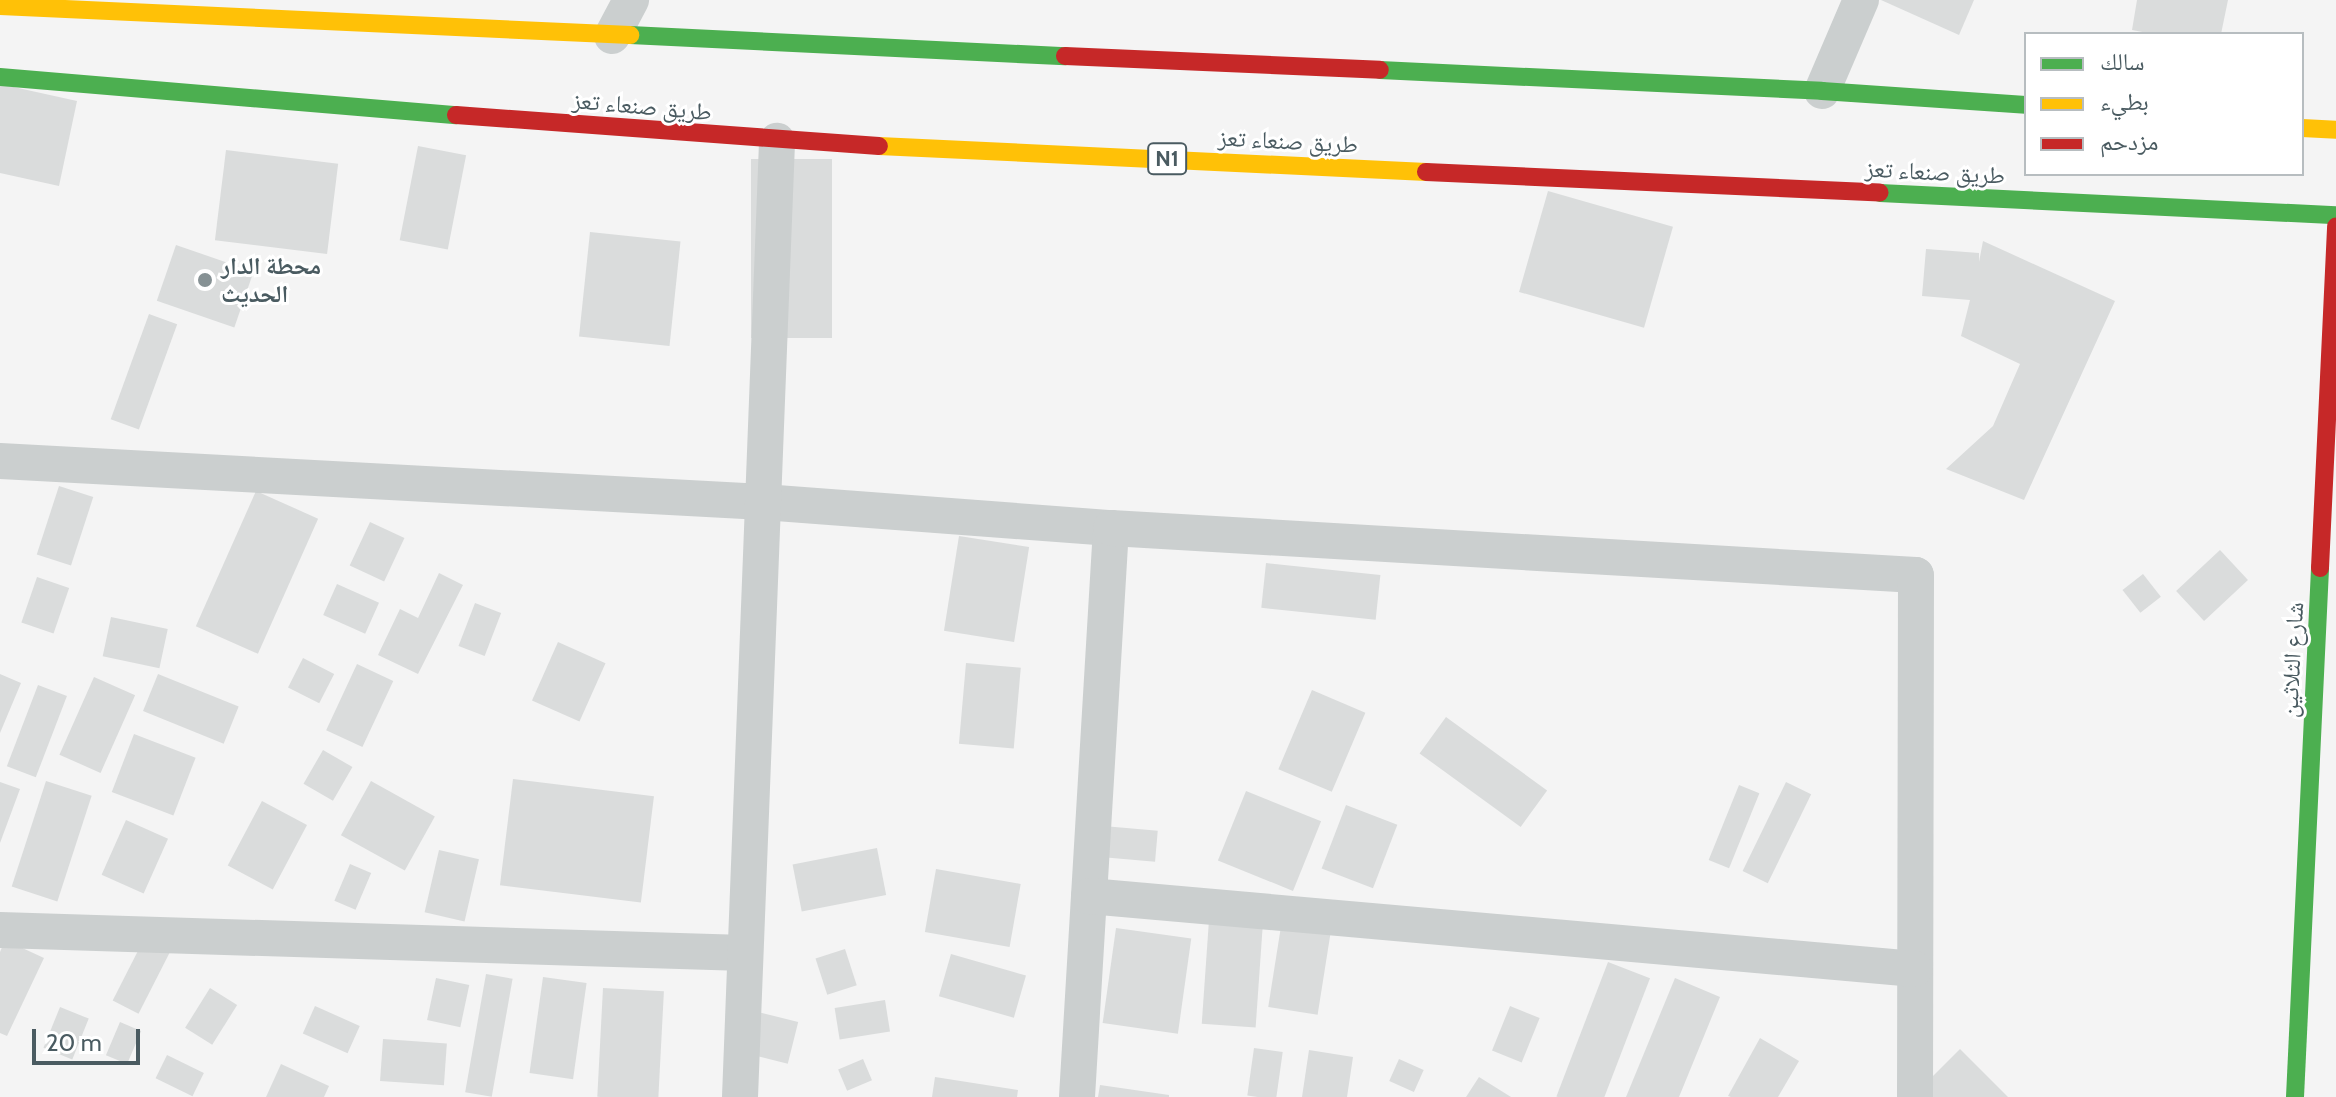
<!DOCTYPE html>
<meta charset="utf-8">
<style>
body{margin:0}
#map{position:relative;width:2336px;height:1097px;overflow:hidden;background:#f4f4f4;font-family:Cabin,"Noto Naskh Arabic",sans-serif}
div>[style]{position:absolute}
.building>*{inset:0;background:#dadcdc;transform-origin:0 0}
.street>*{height:36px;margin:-18px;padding:0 18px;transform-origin:18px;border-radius:18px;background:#cbcfcf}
.fast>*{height:18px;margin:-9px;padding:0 9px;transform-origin:9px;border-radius:9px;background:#4caf50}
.slow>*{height:18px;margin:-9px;padding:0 9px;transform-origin:9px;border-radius:9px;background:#ffc107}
.jam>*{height:18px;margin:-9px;padding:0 9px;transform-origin:9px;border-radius:9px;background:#c62828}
.dots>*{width:22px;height:22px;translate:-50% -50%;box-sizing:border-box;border:4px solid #fff;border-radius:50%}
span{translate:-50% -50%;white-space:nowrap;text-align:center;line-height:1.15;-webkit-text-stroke:6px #fff;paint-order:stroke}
.shield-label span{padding:2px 6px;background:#fff;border:2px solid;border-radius:6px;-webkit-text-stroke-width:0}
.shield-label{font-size:22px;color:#4a5b61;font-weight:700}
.street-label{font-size:24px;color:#4a5b61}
.poi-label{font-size:24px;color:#4a5b61;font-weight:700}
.left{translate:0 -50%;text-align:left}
.legend{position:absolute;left:2024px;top:32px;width:280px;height:144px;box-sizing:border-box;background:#fff;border:2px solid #b7bdc0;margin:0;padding:10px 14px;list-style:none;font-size:24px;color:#4a5b61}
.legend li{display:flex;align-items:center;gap:16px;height:40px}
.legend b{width:40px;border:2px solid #b7bdc0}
.scale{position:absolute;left:32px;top:1029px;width:108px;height:36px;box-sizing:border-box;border:4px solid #4a5b61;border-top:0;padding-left:10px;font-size:24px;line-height:28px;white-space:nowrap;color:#4a5b61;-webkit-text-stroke:6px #fff;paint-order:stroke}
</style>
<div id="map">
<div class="building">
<div style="clip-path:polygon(1881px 0,1974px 0,1959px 35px)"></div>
<div style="clip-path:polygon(2137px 0,2228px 0,2221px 34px,2153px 34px,2132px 30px)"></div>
<div style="clip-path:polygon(0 84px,77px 101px,59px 186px,0 173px)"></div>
<div style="left:418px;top:146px;width:49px;height:96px;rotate:11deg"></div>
<div style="left:226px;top:150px;width:113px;height:91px;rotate:7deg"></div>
<div style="left:751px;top:159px;width:81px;height:179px"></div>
<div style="left:1548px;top:191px;width:130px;height:105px;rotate:16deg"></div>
<div style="left:590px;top:232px;width:91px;height:105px;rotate:6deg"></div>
<div style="clip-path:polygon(1983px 241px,2115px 301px,2024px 500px,1946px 469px,1993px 426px,2020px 364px,1961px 336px,1970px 300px,1922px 296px,1926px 249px,1979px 253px,1979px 262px)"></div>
<div style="left:176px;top:245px;width:82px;height:59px;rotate:19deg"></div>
<div style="left:149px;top:314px;width:30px;height:112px;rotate:20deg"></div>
<div style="left:59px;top:486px;width:36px;height:72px;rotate:18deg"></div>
<div style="left:256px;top:491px;width:68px;height:148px;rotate:24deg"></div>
<div style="left:370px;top:522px;width:38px;height:48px;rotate:25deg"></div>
<div style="left:959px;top:536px;width:71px;height:96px;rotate:9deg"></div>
<div style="left:2220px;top:550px;width:41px;height:60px;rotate:47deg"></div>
<div style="left:1266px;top:563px;width:115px;height:45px;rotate:6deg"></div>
<div style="clip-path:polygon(439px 573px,463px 585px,418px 674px,378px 655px,400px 609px,418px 618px)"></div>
<div style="left:2143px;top:574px;width:29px;height:26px;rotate:52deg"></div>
<div style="left:37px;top:577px;width:34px;height:48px;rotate:19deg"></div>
<div style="left:337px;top:584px;width:46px;height:34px;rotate:24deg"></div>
<div style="left:475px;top:603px;width:28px;height:46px;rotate:21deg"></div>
<div style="left:111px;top:617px;width:58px;height:40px;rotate:12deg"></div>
<div style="left:558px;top:642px;width:52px;height:64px;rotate:24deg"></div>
<div style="left:303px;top:658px;width:35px;height:33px;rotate:27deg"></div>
<div style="left:966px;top:663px;width:55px;height:81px;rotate:5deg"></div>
<div style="left:357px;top:664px;width:40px;height:73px;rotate:25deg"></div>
<div style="clip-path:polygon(0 674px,21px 683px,0 733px)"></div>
<div style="left:158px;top:674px;width:87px;height:40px;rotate:22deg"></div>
<div style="left:94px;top:677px;width:45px;height:85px;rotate:24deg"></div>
<div style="left:38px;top:685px;width:31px;height:87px;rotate:21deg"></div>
<div style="left:1312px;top:690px;width:58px;height:86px;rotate:23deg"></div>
<div style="left:1446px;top:717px;width:125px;height:45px;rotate:36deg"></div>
<div style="left:134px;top:734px;width:66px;height:62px;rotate:21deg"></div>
<div style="left:323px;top:750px;width:34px;height:39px;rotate:30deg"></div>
<div style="left:513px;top:779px;width:142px;height:107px;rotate:7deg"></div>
<div style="left:46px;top:781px;width:48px;height:111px;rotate:18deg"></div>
<div style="left:371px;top:781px;width:73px;height:62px;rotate:29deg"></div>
<div style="clip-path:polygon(0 782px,20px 789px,0 843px)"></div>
<div style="left:1786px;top:782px;width:28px;height:99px;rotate:26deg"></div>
<div style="left:1739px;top:785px;width:22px;height:81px;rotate:22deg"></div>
<div style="left:1246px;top:791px;width:81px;height:75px;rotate:22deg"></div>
<div style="left:262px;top:801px;width:51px;height:73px;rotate:28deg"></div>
<div style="left:1346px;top:805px;width:55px;height:68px;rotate:21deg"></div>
<div style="left:126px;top:820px;width:46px;height:60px;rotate:24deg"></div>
<div style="left:1092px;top:825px;width:66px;height:31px;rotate:5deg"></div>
<div style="left:877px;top:848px;width:48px;height:86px;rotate:79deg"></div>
<div style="left:439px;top:850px;width:41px;height:64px;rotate:13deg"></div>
<div style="left:350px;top:864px;width:23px;height:40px;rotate:23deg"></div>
<div style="left:936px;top:869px;width:86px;height:64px;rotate:10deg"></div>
<div style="left:1209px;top:920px;width:54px;height:104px;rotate:4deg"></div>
<div style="left:1282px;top:920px;width:50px;height:88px;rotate:9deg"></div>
<div style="left:1116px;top:928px;width:76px;height:96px;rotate:8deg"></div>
<div style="left:144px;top:939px;width:29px;height:69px;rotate:27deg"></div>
<div style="clip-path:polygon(5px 940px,44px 958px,7px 1036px,0 1033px,0 952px)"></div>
<div style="left:845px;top:949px;width:38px;height:31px;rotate:72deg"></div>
<div style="left:951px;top:954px;width:78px;height:44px;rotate:16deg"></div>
<div style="left:1608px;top:962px;width:45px;height:144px;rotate:21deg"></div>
<div style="left:486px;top:974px;width:27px;height:120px;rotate:10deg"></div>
<div style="left:543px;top:977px;width:44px;height:97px;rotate:8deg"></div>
<div style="left:436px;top:978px;width:34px;height:43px;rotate:12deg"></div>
<div style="clip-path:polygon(1675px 978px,1720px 997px,1679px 1097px,1626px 1097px)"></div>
<div style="left:210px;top:988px;width:32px;height:47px;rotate:32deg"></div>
<div style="left:603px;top:988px;width:61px;height:109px;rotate:3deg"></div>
<div style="left:885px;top:1000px;width:32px;height:51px;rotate:81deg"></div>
<div style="left:315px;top:1006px;width:49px;height:30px;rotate:24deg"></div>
<div style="left:1510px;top:1006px;width:32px;height:48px;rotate:22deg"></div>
<div style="left:60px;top:1007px;width:31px;height:44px;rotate:22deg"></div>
<div style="left:738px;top:1007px;width:62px;height:43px;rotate:14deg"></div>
<div style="left:120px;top:1022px;width:23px;height:36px;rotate:23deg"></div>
<div style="clip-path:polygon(1760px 1038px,1799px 1061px,1778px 1097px,1731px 1097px,1728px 1096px)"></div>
<div style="left:383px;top:1039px;width:64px;height:42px;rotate:4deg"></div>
<div style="left:1254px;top:1048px;width:29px;height:48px;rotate:8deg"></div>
<div style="clip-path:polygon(1960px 1049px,2008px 1097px,1912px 1097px)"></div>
<div style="clip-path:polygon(1309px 1050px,1353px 1057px,1347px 1097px,1302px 1097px)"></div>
<div style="left:167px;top:1055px;width:41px;height:26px;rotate:26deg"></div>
<div style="left:863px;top:1059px;width:23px;height:27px;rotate:67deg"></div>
<div style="left:1399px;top:1059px;width:27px;height:24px;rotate:24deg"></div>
<div style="clip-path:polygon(281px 1064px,329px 1086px,324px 1097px,266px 1097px)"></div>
<div style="clip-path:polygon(935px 1077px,1018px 1090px,1017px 1097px,932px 1097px)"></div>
<div style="clip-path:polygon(1479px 1077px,1511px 1097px,1466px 1097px)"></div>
<div style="clip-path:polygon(1100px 1085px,1169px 1095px,1169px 1097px,1098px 1097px)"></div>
</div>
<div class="street">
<div style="left:612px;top:36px;width:41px;rotate:-62.2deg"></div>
<div style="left:1822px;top:91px;width:99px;rotate:-66.8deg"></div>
<div style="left:0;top:461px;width:764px;rotate:3.08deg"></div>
<div style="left:763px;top:502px;width:349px;rotate:4.3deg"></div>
<div style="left:1111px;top:528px;width:570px;rotate:93.42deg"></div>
<div style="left:1111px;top:528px;width:806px;rotate:3.34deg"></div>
<div style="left:1916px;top:575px;width:522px;rotate:90.11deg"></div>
<div style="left:1089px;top:896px;width:829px;rotate:5.05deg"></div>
<div style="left:0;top:930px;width:745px;rotate:1.77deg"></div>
<div style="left:740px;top:1097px;width:957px;rotate:-87.78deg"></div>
</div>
<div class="fast">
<div style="left:630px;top:35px;width:436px;rotate:2.8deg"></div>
<div style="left:1380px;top:70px;width:442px;rotate:2.7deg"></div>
<div style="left:1822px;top:91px;width:204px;rotate:3.9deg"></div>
<div style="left:0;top:77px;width:458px;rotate:4.8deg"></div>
<div style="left:1880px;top:193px;width:457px;rotate:2.8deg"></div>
<div style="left:2295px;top:1097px;width:530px;rotate:-87.29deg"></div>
</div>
<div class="slow">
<div style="left:0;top:6px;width:631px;rotate:2.64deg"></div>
<div style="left:2302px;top:128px;width:34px;rotate:3deg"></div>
<div style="left:879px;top:146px;width:548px;rotate:2.72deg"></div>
</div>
<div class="jam">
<div style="left:1065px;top:56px;width:315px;rotate:2.5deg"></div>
<div style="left:456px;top:115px;width:424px;rotate:4.2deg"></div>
<div style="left:1426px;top:172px;width:454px;rotate:2.6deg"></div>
<div style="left:2320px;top:568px;width:342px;rotate:-87.3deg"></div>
</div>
<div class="dots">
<div style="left:205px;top:280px;background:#869194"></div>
</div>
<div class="shield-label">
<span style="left:1167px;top:159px">N1</span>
</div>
<div class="street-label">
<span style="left:642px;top:106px;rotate:5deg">طريق صنعاء تعز</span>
<span style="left:1288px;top:141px;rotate:3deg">طريق صنعاء تعز</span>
<span style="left:1935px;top:172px;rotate:3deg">طريق صنعاء تعز</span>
<span style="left:2292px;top:660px;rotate:-87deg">شارع الثلاثين</span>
</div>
<div class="poi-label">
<span class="left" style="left:221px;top:280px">محطة الدار<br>الحديث</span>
</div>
<ul class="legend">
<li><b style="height:10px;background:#4caf50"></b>سالك</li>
<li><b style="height:10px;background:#ffc107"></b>بطيء</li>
<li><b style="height:10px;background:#c62828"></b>مزدحم</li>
</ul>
<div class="scale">20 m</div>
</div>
